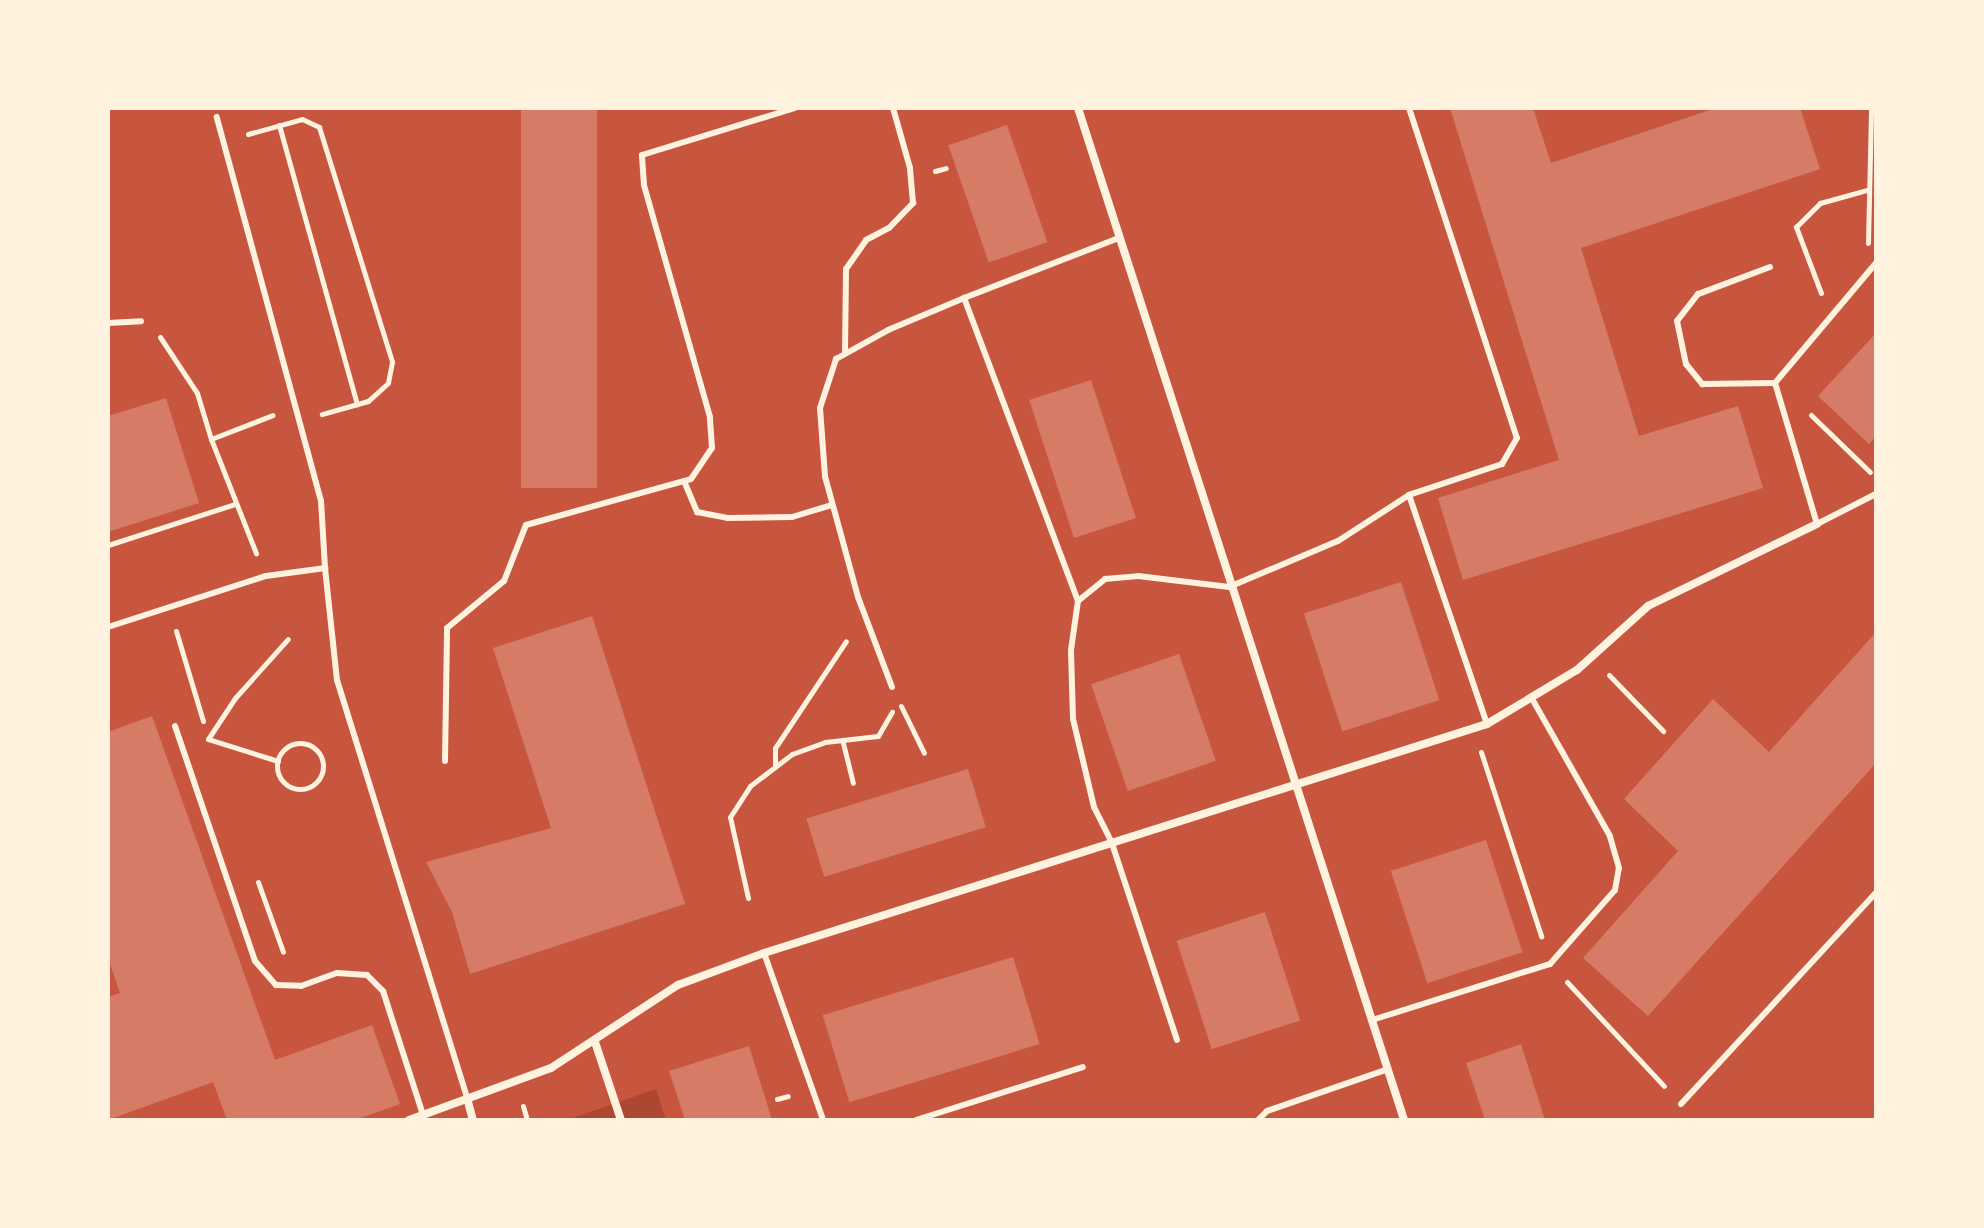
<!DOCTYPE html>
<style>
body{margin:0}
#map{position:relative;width:1984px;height:1228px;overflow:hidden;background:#c8553d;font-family:Overpass,sans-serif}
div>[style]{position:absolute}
.green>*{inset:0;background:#ae4732}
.building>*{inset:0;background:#d67c66;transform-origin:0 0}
.path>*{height:5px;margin:-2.5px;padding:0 2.5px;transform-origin:2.5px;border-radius:2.5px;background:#fff3e0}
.path>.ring{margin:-2.5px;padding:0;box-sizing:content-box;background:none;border:5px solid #fff3e0;border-radius:50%}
.service>*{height:6px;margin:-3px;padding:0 3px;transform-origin:3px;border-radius:3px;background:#fff3e0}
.minor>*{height:8px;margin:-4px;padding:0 4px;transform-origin:4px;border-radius:4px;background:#fff3e0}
span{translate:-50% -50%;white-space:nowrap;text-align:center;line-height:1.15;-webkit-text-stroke:8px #fff3e0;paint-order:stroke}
.frame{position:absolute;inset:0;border:110px solid #fff3e0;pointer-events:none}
</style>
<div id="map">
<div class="green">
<div style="clip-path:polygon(656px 1089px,666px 1120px,567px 1120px)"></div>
</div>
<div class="building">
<div style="left:521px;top:108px;width:76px;height:380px"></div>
<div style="clip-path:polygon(1450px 108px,1533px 108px,1551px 163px,1716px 108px,1800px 108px,1820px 169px,1581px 248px,1639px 436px,1738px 406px,1763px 488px,1463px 580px,1438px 498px,1559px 460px)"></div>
<div style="left:1007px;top:125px;width:124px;height:62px;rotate:71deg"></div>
<div style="clip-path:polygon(1876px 333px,1876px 436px,1869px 444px,1818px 396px)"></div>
<div style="left:1091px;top:380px;width:145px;height:65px;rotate:72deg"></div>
<div style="clip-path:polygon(166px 398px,199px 503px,108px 532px,108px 416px)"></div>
<div style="left:1401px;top:582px;width:124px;height:102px;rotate:72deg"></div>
<div style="clip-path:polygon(592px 616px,685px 904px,470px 974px,452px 912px,426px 862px,551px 828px,493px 648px)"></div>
<div style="clip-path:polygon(1876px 632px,1876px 763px,1648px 1016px,1583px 958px,1678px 851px,1624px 799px,1713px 699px,1769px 752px)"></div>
<div style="left:1179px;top:654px;width:113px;height:93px;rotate:71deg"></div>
<div style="clip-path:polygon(152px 716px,275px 1060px,372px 1025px,400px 1104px,355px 1120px,227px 1120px,213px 1082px,108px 1120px,108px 997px,120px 993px,108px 958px,108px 732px)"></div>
<div style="left:968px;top:769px;width:61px;height:169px;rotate:73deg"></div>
<div style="left:1486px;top:840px;width:118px;height:100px;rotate:72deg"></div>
<div style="left:1265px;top:912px;width:114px;height:93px;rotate:72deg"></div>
<div style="left:1013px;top:957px;width:91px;height:199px;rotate:73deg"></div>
<div style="clip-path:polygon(1521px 1044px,1545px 1120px,1485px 1120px,1466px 1063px)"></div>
<div style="clip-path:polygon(749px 1046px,772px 1120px,685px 1120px,669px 1071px)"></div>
</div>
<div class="path">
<div style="left:279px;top:125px;width:290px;rotate:74.4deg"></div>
<div style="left:248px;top:134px;width:56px;rotate:-15.5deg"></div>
<div style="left:302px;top:119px;width:19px;rotate:25deg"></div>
<div style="left:319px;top:127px;width:246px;rotate:72.7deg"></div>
<div style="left:392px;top:362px;width:21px;rotate:101deg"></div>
<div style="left:388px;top:383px;width:27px;rotate:138deg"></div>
<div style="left:368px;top:401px;width:48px;rotate:164.2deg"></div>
<div style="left:935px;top:171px;width:11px;rotate:-15deg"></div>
<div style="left:1868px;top:243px;width:135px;rotate:-88.7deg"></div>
<div style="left:1821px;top:293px;width:71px;rotate:-110.7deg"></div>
<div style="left:1796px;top:227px;width:34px;rotate:-45deg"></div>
<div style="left:1820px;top:203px;width:49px;rotate:-15.5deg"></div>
<div style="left:160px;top:337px;width:67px;rotate:56.5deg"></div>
<div style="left:197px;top:393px;width:48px;rotate:73.1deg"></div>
<div style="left:211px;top:439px;width:66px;rotate:-21.2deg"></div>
<div style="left:1811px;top:415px;width:82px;rotate:44deg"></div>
<div style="left:211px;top:439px;width:123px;rotate:68.5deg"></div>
<div style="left:108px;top:545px;width:133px;rotate:-17.9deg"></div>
<div style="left:176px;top:631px;width:94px;rotate:73.3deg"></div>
<div style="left:1609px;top:675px;width:78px;rotate:46deg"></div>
<div style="left:901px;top:706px;width:52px;rotate:63.9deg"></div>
<div style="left:843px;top:743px;width:41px;rotate:76deg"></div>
<div class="ring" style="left:277px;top:743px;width:41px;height:41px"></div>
<div style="left:1481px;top:752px;width:194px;rotate:71.9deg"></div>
<div style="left:278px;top:761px;width:73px;rotate:-162.6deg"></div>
<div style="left:208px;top:739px;width:49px;rotate:-56.6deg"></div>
<div style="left:235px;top:698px;width:79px;rotate:-48.1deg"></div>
<div style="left:775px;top:767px;width:19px;rotate:-90deg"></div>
<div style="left:775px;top:748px;width:128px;rotate:-56.4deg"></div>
<div style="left:258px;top:882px;width:74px;rotate:70.3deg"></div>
<div style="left:748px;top:898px;width:83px;rotate:-102.5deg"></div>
<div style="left:730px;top:817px;width:37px;rotate:-57deg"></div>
<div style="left:750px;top:786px;width:53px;rotate:-37.3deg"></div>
<div style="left:792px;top:754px;width:35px;rotate:-20deg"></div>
<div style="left:825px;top:742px;width:53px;rotate:-6.5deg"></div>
<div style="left:878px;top:736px;width:28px;rotate:-60deg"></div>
<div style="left:1567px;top:982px;width:142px;rotate:47deg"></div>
<div style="left:777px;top:1099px;width:11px;rotate:-15deg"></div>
<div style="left:523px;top:1106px;width:15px;rotate:74deg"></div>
</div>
<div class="service">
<div style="left:1409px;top:108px;width:347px;rotate:71.9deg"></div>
<div style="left:1517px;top:438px;width:30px;rotate:120deg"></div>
<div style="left:1502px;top:464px;width:98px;rotate:161.6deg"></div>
<div style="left:1409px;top:495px;width:242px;rotate:71.2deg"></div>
<div style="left:1876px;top:263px;width:157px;rotate:130.1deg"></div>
<div style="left:1775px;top:383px;width:147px;rotate:73.4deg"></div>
<div style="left:1817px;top:524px;width:66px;rotate:-27deg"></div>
<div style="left:1770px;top:267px;width:77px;rotate:159.4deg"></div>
<div style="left:1698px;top:294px;width:34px;rotate:128deg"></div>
<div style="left:1677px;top:321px;width:44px;rotate:78.2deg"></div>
<div style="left:1686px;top:364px;width:26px;rotate:51deg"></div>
<div style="left:1702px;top:384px;width:73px;rotate:-0.8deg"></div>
<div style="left:108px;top:323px;width:33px;rotate:-3deg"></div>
<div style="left:845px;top:353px;width:84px;rotate:-89.3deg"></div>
<div style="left:846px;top:269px;width:35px;rotate:-55deg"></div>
<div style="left:866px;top:240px;width:26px;rotate:-28deg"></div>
<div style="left:889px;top:228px;width:35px;rotate:-46deg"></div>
<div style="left:913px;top:203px;width:35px;rotate:-95deg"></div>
<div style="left:910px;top:168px;width:62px;rotate:-105.8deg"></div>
<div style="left:684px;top:481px;width:34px;rotate:67deg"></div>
<div style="left:697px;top:512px;width:31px;rotate:11deg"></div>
<div style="left:727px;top:518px;width:65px;rotate:-0.9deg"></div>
<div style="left:792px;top:517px;width:42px;rotate:-16.7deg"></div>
<div style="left:325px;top:568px;width:113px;rotate:83.9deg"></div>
<div style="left:337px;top:680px;width:438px;rotate:72.7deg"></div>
<div style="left:1078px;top:601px;width:324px;rotate:-110.6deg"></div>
<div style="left:964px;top:298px;width:166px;rotate:-21.2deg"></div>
<div style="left:108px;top:627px;width:166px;rotate:-17.9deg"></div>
<div style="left:266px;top:576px;width:60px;rotate:-7.7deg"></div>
<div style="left:325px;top:568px;width:67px;rotate:-93.4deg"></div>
<div style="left:321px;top:501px;width:398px;rotate:-105.2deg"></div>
<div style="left:892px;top:687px;width:96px;rotate:-110.7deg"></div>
<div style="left:858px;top:597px;width:125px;rotate:-105.3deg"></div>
<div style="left:825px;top:476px;width:68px;rotate:-94.2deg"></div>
<div style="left:820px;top:408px;width:52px;rotate:-71.9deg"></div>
<div style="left:836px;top:359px;width:60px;rotate:-29.1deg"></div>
<div style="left:888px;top:330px;width:82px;rotate:-22.8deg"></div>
<div style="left:175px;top:726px;width:248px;rotate:71.2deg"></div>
<div style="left:255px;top:961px;width:32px;rotate:49deg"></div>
<div style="left:276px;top:985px;width:25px;rotate:2deg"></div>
<div style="left:301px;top:986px;width:38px;rotate:-20deg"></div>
<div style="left:337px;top:973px;width:30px;rotate:4deg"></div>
<div style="left:367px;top:975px;width:23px;rotate:45deg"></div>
<div style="left:383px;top:991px;width:130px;rotate:72.1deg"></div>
<div style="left:445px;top:761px;width:133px;rotate:-89.1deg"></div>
<div style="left:447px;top:628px;width:74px;rotate:-39.5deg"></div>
<div style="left:504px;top:581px;width:60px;rotate:-68.6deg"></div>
<div style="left:526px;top:525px;width:171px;rotate:-15.6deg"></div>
<div style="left:691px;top:479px;width:37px;rotate:-56deg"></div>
<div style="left:712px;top:448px;width:31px;rotate:-94deg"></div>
<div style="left:710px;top:417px;width:241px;rotate:-105.9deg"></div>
<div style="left:644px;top:185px;width:30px;rotate:-94deg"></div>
<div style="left:642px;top:155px;width:160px;rotate:-17.1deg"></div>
<div style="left:764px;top:953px;width:177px;rotate:70.5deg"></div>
<div style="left:1372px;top:1020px;width:187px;rotate:-17.5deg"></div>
<div style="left:1550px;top:964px;width:98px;rotate:-48.7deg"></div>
<div style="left:1615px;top:890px;width:22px;rotate:-80deg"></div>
<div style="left:1619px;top:868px;width:33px;rotate:-106deg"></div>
<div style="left:1610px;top:836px;width:160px;rotate:-119.6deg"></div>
<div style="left:1177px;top:1040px;width:207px;rotate:-108.3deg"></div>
<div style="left:1112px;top:843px;width:40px;rotate:-116.6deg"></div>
<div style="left:1094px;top:807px;width:90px;rotate:-103.4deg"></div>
<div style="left:1073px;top:719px;width:69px;rotate:-91.7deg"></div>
<div style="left:1071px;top:650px;width:49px;rotate:-81.9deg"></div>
<div style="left:1078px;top:601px;width:35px;rotate:-39deg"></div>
<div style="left:1105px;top:579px;width:33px;rotate:-5deg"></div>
<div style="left:1138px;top:576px;width:92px;rotate:6.9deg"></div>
<div style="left:1229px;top:587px;width:118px;rotate:-22.9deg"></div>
<div style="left:1338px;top:541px;width:85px;rotate:-32.9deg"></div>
<div style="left:1681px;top:1104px;width:287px;rotate:-47.3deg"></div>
<div style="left:916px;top:1120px;width:175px;rotate:-17.6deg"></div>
<div style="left:1258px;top:1120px;width:13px;rotate:-45deg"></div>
<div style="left:1267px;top:1111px;width:128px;rotate:-19.1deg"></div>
</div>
<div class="minor">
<div style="left:1078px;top:108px;width:1063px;rotate:72.14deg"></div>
<div style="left:595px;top:1042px;width:82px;rotate:71.6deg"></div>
<div style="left:467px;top:1098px;width:23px;rotate:75deg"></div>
<div style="left:409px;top:1120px;width:151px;rotate:-20.1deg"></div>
<div style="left:551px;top:1068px;width:152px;rotate:-33.2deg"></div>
<div style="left:678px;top:985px;width:92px;rotate:-20.4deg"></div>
<div style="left:764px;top:953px;width:758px;rotate:-17.57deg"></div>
<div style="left:1487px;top:724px;width:105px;rotate:-31deg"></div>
<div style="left:1577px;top:670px;width:96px;rotate:-42deg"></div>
<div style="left:1648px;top:606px;width:188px;rotate:-25.9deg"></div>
</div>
<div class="frame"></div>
</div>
